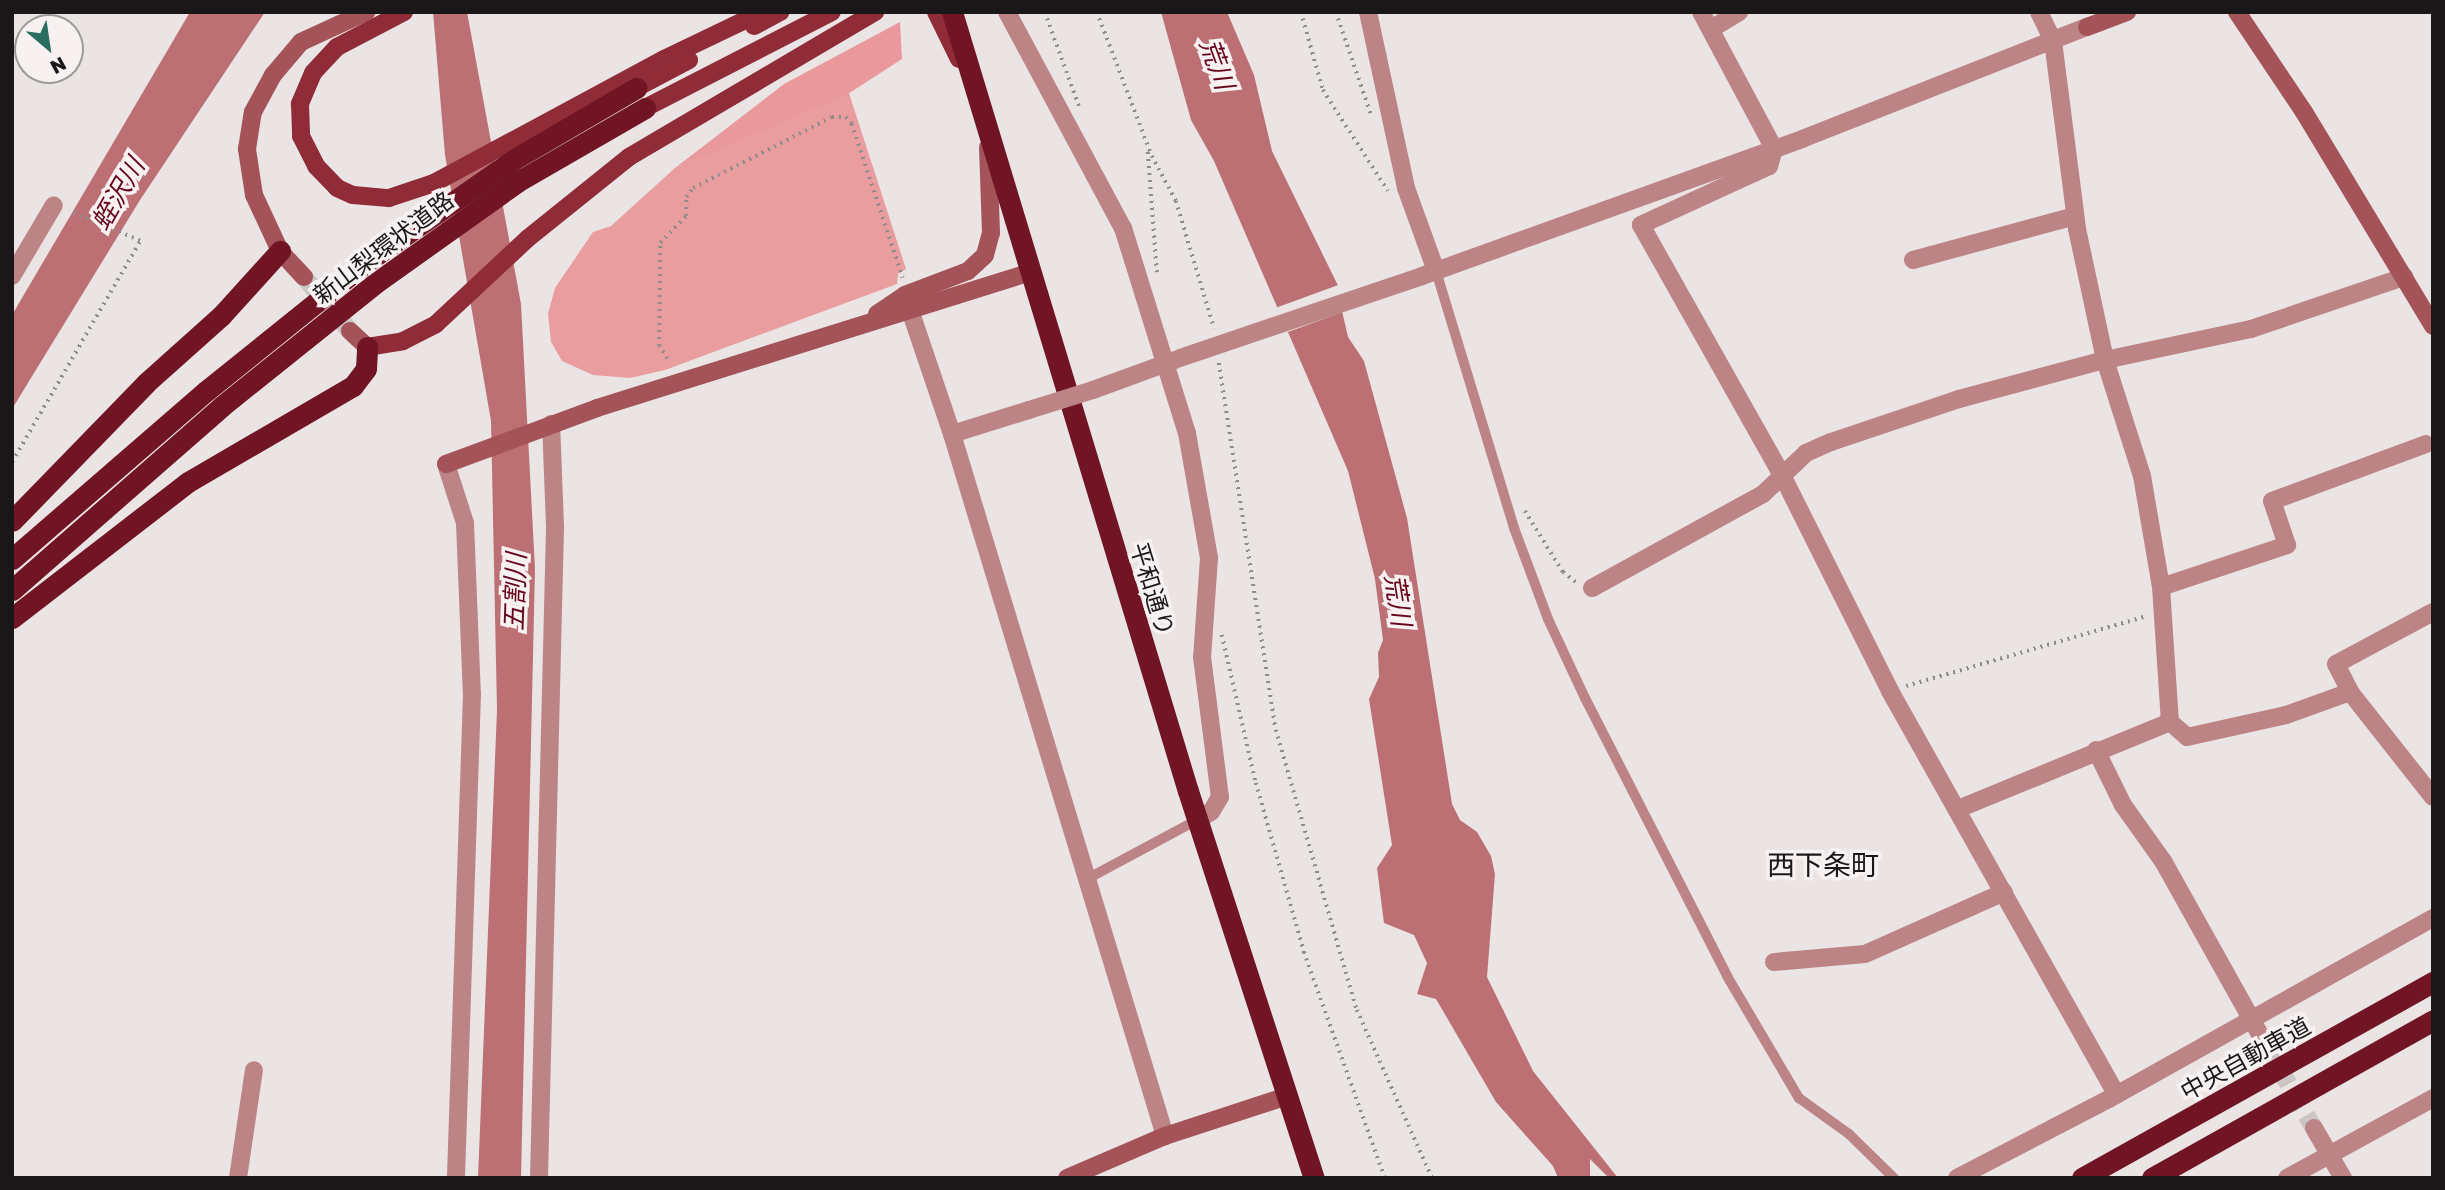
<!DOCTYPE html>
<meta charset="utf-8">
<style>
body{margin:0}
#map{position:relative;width:2445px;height:1190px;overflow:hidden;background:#ebe4e4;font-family:"Golos Text","Noto Sans JP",sans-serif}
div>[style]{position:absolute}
.green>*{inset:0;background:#e99d9f}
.forest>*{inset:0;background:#e9999b}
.water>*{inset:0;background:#bc7073}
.pier>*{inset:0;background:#ebe4e4;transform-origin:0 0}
.street-tunnel>*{height:18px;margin-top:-9px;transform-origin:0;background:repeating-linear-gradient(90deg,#ccc5c5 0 18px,transparent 0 27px)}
.secondary-tunnel>*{height:18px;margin-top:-9px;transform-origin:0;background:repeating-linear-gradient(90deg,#ccc5c5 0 18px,transparent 0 27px)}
.path>*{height:3.5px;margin-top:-1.75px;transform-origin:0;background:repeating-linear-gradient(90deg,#918c8c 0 2px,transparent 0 7px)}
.lane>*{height:10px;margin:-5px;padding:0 5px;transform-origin:5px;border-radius:5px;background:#bd8485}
.street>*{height:18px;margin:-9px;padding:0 9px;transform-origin:9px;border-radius:9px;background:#bd8485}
.secondary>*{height:18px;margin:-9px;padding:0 9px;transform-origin:9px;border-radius:9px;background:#a45358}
.primary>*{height:18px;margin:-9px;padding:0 9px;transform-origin:9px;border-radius:9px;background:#8f2c38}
.highway>*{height:21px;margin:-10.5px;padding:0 10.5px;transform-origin:10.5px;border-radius:10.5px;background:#711524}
.street-bridge>*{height:18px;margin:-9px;padding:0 9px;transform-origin:9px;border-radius:9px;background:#bd8485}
span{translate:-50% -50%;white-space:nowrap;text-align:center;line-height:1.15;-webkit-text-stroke:7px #f8f1f1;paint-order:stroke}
.street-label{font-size:24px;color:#191717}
.water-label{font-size:26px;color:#67051b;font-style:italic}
.quarter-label{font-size:28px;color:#191717}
.frame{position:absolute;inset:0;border:14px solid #191717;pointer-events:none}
.north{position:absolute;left:14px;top:14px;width:70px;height:70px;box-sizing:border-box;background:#f8f1f1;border:2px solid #9f9a9a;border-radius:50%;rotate:151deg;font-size:19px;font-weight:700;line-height:28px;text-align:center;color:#191717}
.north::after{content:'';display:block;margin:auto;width:24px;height:32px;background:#2b6e5f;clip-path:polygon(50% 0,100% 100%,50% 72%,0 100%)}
</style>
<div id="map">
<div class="green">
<div style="clip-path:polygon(848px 90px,906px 269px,898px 274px,897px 284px,665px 370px,630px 378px,593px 375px,562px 361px,551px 342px,548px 314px,555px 288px,593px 232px,611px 226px,675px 168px)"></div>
</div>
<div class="forest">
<div style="clip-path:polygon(900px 22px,902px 59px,848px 94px,675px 168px,784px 84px)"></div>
</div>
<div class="water">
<div style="clip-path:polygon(190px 12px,265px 12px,140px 200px,12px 409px,12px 315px)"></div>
<div style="clip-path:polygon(433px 12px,467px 12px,521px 304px,535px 569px,521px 1178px,478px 1178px,497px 710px,491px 421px,445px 155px)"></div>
<div style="clip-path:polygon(1161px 12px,1227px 12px,1254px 75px,1272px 151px,1347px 304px,1342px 311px,1348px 337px,1364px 361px,1407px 518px,1452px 804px,1460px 820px,1477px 832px,1491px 856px,1495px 874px,1487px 977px,1533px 1071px,1618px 1178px,1609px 1178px,1590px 1159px,1590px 1178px,1558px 1178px,1553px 1166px,1496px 1102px,1436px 999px,1417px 994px,1427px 963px,1414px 935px,1384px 923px,1377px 868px,1392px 845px,1369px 699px,1379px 677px,1378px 653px,1383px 640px,1375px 579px,1348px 471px,1214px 161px,1191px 120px)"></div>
</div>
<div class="pier">
<div style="left:1341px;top:284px;width:27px;height:72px;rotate:70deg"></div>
</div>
<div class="street-tunnel">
<div style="left:2266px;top:1045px;width:96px;rotate:60deg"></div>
</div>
<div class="secondary-tunnel">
<div style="left:304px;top:277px;width:71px;rotate:49.6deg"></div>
</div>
<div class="path">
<div style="left:1045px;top:12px;width:100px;rotate:70.1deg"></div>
<div style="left:1097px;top:12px;width:154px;rotate:69.1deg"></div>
<div style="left:1152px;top:156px;width:51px;rotate:61.9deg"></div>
<div style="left:1176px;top:201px;width:133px;rotate:73.3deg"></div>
<div style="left:1301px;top:12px;width:81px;rotate:74.2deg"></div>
<div style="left:1323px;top:90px;width:120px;rotate:57.2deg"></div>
<div style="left:1336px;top:12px;width:108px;rotate:71.1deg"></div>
<div style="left:1148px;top:152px;width:121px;rotate:85.7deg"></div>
<div style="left:667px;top:359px;width:15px;rotate:-122deg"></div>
<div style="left:659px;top:346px;width:103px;rotate:-89.4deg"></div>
<div style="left:660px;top:243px;width:37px;rotate:-46deg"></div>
<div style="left:686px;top:216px;width:19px;rotate:-90deg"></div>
<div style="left:686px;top:197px;width:11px;rotate:-52deg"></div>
<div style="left:693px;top:188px;width:156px;rotate:-27.1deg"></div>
<div style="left:832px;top:117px;width:14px"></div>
<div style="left:846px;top:117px;width:9px;rotate:49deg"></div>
<div style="left:852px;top:124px;width:162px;rotate:71.7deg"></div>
<div style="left:1219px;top:363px;width:371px;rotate:81.2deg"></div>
<div style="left:1276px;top:730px;width:291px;rotate:73.9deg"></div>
<div style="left:1357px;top:1010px;width:184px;rotate:65.9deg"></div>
<div style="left:12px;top:462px;width:255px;rotate:-59.9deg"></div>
<div style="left:140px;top:241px;width:77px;rotate:-157.1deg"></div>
<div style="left:1525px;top:511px;width:72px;rotate:58.1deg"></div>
<div style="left:1563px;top:572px;width:18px;rotate:38deg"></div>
<div style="left:1222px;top:635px;width:152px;rotate:77.1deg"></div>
<div style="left:1256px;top:783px;width:176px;rotate:74.1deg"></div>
<div style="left:1304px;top:952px;width:240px;rotate:70.3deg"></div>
<div style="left:1906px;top:686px;width:251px;rotate:-16.2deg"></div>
</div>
<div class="lane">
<div style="left:1436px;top:271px;width:269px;rotate:73.1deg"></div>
<div style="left:1514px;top:528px;width:97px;rotate:69.5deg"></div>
<div style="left:1548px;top:619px;width:87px;rotate:64.9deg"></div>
<div style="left:1585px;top:698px;width:312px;rotate:62.9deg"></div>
<div style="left:1727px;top:976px;width:142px;rotate:59.5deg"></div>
<div style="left:1799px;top:1098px;width:62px;rotate:35.8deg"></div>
<div style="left:1849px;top:1134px;width:63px;rotate:44.4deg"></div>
<div style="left:1087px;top:879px;width:125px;rotate:-28.2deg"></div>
</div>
<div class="street">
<div style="left:1007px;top:12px;width:245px;rotate:61.8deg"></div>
<div style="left:1123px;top:228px;width:215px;rotate:72.7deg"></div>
<div style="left:1187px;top:433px;width:127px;rotate:80deg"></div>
<div style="left:1209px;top:558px;width:99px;rotate:94deg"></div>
<div style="left:1202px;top:657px;width:141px;rotate:82.7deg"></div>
<div style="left:1220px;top:797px;width:17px;rotate:121deg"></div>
<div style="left:1211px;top:812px;width:16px;rotate:150deg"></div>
<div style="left:1368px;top:12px;width:180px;rotate:77.8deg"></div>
<div style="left:1406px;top:188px;width:88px;rotate:70.1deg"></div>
<div style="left:1701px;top:12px;width:155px;rotate:61.9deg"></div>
<div style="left:1774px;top:149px;width:18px;rotate:106deg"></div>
<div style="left:1769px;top:166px;width:141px;rotate:155.3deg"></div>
<div style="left:1641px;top:225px;width:291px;rotate:60.6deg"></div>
<div style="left:1784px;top:479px;width:237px;rotate:63.4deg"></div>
<div style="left:1890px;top:691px;width:463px;rotate:60.7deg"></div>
<div style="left:2039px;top:12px;width:32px;rotate:64deg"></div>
<div style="left:2053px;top:41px;width:190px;rotate:82.7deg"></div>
<div style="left:2077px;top:229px;width:134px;rotate:77.9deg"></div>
<div style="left:2105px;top:360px;width:122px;rotate:72.3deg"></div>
<div style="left:2142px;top:476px;width:113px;rotate:80.3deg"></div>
<div style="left:2161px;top:587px;width:135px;rotate:86.2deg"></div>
<div style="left:1711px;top:29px;width:33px;rotate:-31deg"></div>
<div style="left:1913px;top:260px;width:168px;rotate:-15.2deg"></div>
<div style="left:12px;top:276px;width:82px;rotate:-59.4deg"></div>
<div style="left:1422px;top:276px;width:404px;rotate:-19.8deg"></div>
<div style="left:1802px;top:139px;width:306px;rotate:-21.5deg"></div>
<div style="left:910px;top:310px;width:131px;rotate:71.3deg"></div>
<div style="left:952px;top:434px;width:734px;rotate:73.12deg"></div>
<div style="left:1093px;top:390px;width:87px;rotate:-20.1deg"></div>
<div style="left:952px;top:434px;width:81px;rotate:-17.3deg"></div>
<div style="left:446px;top:464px;width:62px;rotate:72.1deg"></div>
<div style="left:465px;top:523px;width:171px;rotate:87.7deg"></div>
<div style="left:472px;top:694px;width:484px;rotate:91.9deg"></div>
<div style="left:2161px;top:587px;width:133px;rotate:-18.4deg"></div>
<div style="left:2287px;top:545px;width:46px;rotate:-108.8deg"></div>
<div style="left:2272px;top:501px;width:164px;rotate:-20.3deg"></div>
<div style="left:1592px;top:588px;width:195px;rotate:-28.8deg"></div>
<div style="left:1763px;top:494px;width:59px;rotate:-43.6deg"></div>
<div style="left:1806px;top:453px;width:27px;rotate:-24deg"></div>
<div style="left:1831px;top:442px;width:135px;rotate:-18.6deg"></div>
<div style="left:1959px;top:399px;width:151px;rotate:-15deg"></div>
<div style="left:2105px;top:360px;width:149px;rotate:-12deg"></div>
<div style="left:2251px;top:329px;width:162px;rotate:-18.8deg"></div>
<div style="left:2433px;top:612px;width:110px;rotate:151.8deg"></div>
<div style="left:2336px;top:664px;width:31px;rotate:63deg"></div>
<div style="left:2350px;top:692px;width:134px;rotate:51.7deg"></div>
<div style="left:2096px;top:750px;width:61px;rotate:63.9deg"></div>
<div style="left:2123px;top:805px;width:69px;rotate:54.5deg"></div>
<div style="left:2163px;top:861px;width:211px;rotate:60.8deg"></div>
<div style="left:1958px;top:809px;width:229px;rotate:-22.3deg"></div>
<div style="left:2170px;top:722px;width:23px;rotate:41deg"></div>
<div style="left:2187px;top:737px;width:101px;rotate:-12.5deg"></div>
<div style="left:2286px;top:715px;width:68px;rotate:-19.8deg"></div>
<div style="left:1774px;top:962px;width:91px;rotate:-5deg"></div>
<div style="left:1865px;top:954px;width:152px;rotate:-24deg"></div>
<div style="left:2314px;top:1128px;width:58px;rotate:59.9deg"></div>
<div style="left:238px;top:1178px;width:109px;rotate:-81.6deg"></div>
<div style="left:539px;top:1178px;width:652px;rotate:-88.59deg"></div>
<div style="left:555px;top:526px;width:102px;rotate:-92.2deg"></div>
<div style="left:1957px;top:1178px;width:171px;rotate:-27.5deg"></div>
<div style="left:2109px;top:1099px;width:371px;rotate:-29.2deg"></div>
<div style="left:2287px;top:1178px;width:166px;rotate:-28.7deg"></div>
</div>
<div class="secondary">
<div style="left:2237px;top:12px;width:120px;rotate:56.2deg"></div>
<div style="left:2304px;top:112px;width:250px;rotate:58.9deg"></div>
<div style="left:2087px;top:27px;width:43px;rotate:-20.6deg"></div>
<div style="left:304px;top:277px;width:35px;rotate:-133deg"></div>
<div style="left:280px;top:251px;width:62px;rotate:-114.9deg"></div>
<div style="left:254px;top:195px;width:47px;rotate:-98.7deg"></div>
<div style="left:247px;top:149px;width:37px;rotate:-81deg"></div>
<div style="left:253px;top:112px;width:42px;rotate:-61.6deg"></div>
<div style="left:273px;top:75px;width:43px;rotate:-49.7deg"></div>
<div style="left:301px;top:42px;width:72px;rotate:-24.8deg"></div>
<div style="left:877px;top:314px;width:34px;rotate:-34deg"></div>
<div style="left:905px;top:295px;width:67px;rotate:-20.9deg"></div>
<div style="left:968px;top:271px;width:23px;rotate:-43deg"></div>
<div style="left:985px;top:255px;width:23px;rotate:-75deg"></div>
<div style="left:991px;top:233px;width:86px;rotate:-92deg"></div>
<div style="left:350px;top:331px;width:23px;rotate:43deg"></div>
<div style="left:446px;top:464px;width:161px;rotate:-20.3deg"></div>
<div style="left:597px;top:408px;width:453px;rotate:-17.4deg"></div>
<div style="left:1067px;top:1178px;width:107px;rotate:-23.2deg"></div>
<div style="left:1165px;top:1136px;width:125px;rotate:-18.1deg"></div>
</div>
<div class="primary">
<div style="left:404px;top:12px;width:76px;rotate:152.4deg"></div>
<div style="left:337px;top:47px;width:35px;rotate:133deg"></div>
<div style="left:313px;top:73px;width:34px;rotate:113deg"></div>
<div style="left:300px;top:104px;width:32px;rotate:88deg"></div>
<div style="left:301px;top:136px;width:34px;rotate:63deg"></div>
<div style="left:316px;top:166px;width:30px;rotate:46deg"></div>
<div style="left:337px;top:188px;width:17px;rotate:24deg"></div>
<div style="left:353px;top:195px;width:36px;rotate:5deg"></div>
<div style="left:389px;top:198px;width:47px;rotate:-18.4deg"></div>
<div style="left:434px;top:183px;width:261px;rotate:-28.3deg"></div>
<div style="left:664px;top:59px;width:109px;rotate:-25.6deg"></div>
<div style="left:936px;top:12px;width:52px;rotate:63.9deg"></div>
<div style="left:754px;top:26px;width:30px;rotate:-28deg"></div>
<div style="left:636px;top:88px;width:60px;rotate:-27.8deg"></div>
<div style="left:645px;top:108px;width:210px;rotate:-27.2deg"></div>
<div style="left:367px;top:347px;width:36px;rotate:-9deg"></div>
<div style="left:403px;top:341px;width:37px;rotate:-27deg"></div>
<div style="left:436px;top:324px;width:125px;rotate:-43deg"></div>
<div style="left:527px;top:239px;width:131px;rotate:-38.8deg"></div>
<div style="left:629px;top:157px;width:286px;rotate:-30.5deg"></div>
</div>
<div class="highway">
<div style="left:952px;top:12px;width:814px;rotate:73.15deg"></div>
<div style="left:1188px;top:791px;width:407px;rotate:72deg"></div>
<div style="left:12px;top:521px;width:192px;rotate:-45.8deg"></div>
<div style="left:146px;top:383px;width:101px;rotate:-41.8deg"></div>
<div style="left:221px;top:316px;width:88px;rotate:-47.8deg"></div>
<div style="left:12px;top:559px;width:257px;rotate:-40.9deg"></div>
<div style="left:206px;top:391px;width:204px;rotate:-38.8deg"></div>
<div style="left:365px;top:263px;width:180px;rotate:-34.8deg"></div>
<div style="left:513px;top:160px;width:143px;rotate:-30.3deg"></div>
<div style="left:12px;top:590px;width:279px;rotate:-41.2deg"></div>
<div style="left:222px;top:406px;width:198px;rotate:-38.7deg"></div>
<div style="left:377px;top:282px;width:172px;rotate:-35.5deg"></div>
<div style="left:517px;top:182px;width:148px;rotate:-30deg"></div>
<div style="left:12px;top:618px;width:222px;rotate:-37.7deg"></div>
<div style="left:188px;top:482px;width:191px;rotate:-30.2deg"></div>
<div style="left:353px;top:386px;width:21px;rotate:-53deg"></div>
<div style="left:366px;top:369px;width:22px;rotate:-87deg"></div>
<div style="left:2082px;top:1178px;width:402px;rotate:-29.2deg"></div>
<div style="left:2152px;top:1178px;width:322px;rotate:-29.3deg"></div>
</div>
<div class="street-bridge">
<div style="left:1180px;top:358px;width:256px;rotate:-18.7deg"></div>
<div style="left:1029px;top:410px;width:67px;rotate:-17.4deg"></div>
</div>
<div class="street-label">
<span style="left:383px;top:247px;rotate:-37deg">新山梨環状道路</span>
<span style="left:1153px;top:589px;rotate:73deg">平和通り</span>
<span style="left:2245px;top:1058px;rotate:-29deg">中央自動車道</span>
</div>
<div class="water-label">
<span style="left:1217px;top:64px;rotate:70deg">荒川</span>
<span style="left:118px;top:194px;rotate:-60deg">蛭沢川</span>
<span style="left:515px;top:592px;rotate:-88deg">五割川</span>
<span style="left:1398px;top:600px;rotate:81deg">荒川</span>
</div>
<div class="quarter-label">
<span style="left:1823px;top:865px">西下条町</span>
</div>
<div class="frame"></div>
<div class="north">N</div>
</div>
